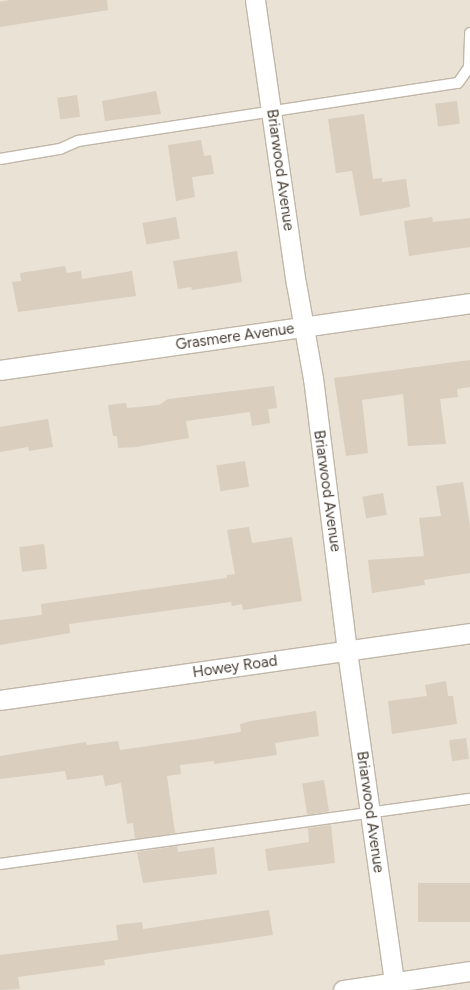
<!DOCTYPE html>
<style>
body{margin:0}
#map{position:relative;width:470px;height:990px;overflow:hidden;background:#f5f0e8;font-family:Figtree,sans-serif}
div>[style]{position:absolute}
.residential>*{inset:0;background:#e9e2d5;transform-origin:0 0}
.building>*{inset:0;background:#dacebf;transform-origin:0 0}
.roads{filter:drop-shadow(1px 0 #c1b7a9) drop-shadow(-1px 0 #c1b7a9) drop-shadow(0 1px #c1b7a9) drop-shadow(0 -1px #c1b7a9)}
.service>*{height:10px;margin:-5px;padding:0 5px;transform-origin:5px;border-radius:5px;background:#fff}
.minor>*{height:19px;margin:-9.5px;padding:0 9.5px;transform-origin:9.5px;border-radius:9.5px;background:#fff}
span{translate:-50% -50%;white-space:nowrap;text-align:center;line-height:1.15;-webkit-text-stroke:3.5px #fff;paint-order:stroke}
.street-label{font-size:15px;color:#494036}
</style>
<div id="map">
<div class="residential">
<div style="left:0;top:0;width:470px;height:990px"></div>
</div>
<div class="building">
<div style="clip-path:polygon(9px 0,107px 0,108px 10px,0 27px,0 2px)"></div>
<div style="clip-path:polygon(156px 91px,161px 114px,105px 121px,102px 101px)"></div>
<div style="left:77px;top:95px;width:22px;height:20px;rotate:82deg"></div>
<div style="left:457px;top:101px;width:23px;height:22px;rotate:83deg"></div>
<div style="clip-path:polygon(364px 114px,373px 179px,382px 178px,382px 182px,406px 179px,410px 207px,360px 216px,352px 171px,336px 173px,328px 119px)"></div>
<div style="clip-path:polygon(201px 140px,204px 156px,211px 155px,214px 174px,192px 177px,195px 197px,176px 201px,168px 145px)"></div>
<div style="left:176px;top:217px;width:22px;height:34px;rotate:80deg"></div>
<div style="clip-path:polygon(432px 217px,433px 222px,470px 218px,470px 247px,409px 256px,404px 221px)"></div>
<div style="clip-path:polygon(237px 251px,242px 282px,192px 290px,191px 287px,178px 289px,173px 261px)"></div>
<div style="clip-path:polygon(65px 266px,67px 273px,81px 271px,82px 279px,132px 271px,136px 296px,18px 312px,12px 282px,21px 281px,20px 273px)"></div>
<div style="clip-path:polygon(470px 360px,470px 387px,457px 389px,458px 397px,440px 399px,446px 444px,408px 446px,403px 394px,362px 400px,368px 453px,346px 456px,334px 378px)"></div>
<div style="clip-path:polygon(274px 386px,277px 408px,268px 409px,270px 423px,252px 426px,250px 412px,186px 421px,189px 438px,136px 447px,118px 448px,117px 436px,113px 436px,108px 405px,126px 403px,127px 408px,159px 405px,168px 399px)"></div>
<div style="clip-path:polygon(48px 419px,53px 447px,29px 451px,28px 447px,0 452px,0 427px)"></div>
<div style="left:245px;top:461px;width:26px;height:29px;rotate:81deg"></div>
<div style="clip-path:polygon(463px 482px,470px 526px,470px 573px,424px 580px,425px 585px,372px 593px,368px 560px,424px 556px,419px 518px,441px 516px,436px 486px)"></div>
<div style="left:383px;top:493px;width:22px;height:21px;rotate:80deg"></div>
<div style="clip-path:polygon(249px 527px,252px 543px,292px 537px,302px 601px,243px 610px,242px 604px,232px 606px,231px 602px,69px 624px,70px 633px,0 645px,0 620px,42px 615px,41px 604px,227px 578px,227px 575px,235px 574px,227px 530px)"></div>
<div style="left:44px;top:544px;width:25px;height:25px;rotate:83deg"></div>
<div style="clip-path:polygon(446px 681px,448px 696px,453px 696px,457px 724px,392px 734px,388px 701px,427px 696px,425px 685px)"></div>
<div style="clip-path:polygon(316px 711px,319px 736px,275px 743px,277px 755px,214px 764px,214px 761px,180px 765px,181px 774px,167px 776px,175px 833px,135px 839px,133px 823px,127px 824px,121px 783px,105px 786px,103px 775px,67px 780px,65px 771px,0 779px,0 756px,86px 742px,87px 745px,118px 741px,120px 750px,190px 740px,241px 732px,240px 724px,251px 721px)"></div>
<div style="left:466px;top:738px;width:21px;height:17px;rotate:82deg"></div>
<div style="left:324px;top:780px;width:32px;height:22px;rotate:81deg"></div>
<div style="clip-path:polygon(331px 825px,335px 863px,268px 871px,265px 849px,309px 842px,308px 828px)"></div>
<div style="clip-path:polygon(177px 846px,178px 852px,214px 847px,217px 874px,143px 883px,137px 852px)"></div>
<div style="left:470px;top:883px;width:39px;height:52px;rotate:90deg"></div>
<div style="clip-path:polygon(269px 910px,273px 935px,104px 960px,105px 965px,18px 977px,20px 989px,0 990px,0 955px,118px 940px,116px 925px,142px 922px,143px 929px)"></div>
</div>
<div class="roads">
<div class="service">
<div style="left:0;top:159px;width:61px;rotate:-9.5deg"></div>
<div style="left:60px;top:149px;width:20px;rotate:-24deg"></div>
<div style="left:78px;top:141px;width:384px;rotate:-8.7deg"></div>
<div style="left:458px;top:83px;width:19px;rotate:-55deg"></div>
<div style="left:469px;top:67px;width:34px;rotate:-88deg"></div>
<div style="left:0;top:864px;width:474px;rotate:-7.9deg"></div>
</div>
<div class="minor">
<div style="left:255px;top:0;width:286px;rotate:81.8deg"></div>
<div style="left:296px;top:283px;width:97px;rotate:79.9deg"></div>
<div style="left:313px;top:378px;width:275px;rotate:82.9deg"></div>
<div style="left:347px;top:651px;width:334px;rotate:81.9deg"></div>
<div style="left:0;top:370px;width:475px;rotate:-8.1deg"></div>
<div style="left:0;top:700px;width:475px;rotate:-8.1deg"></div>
<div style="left:343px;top:990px;width:128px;rotate:-8.5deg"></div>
</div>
</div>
<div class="street-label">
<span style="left:280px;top:170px;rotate:82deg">Briarwood Avenue</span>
<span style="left:235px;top:337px;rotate:-8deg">Grasmere Avenue</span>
<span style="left:327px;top:491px;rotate:82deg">Briarwood Avenue</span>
<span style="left:235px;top:667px;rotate:-8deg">Howey Road</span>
<span style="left:370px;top:812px;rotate:82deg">Briarwood Avenue</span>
</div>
</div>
